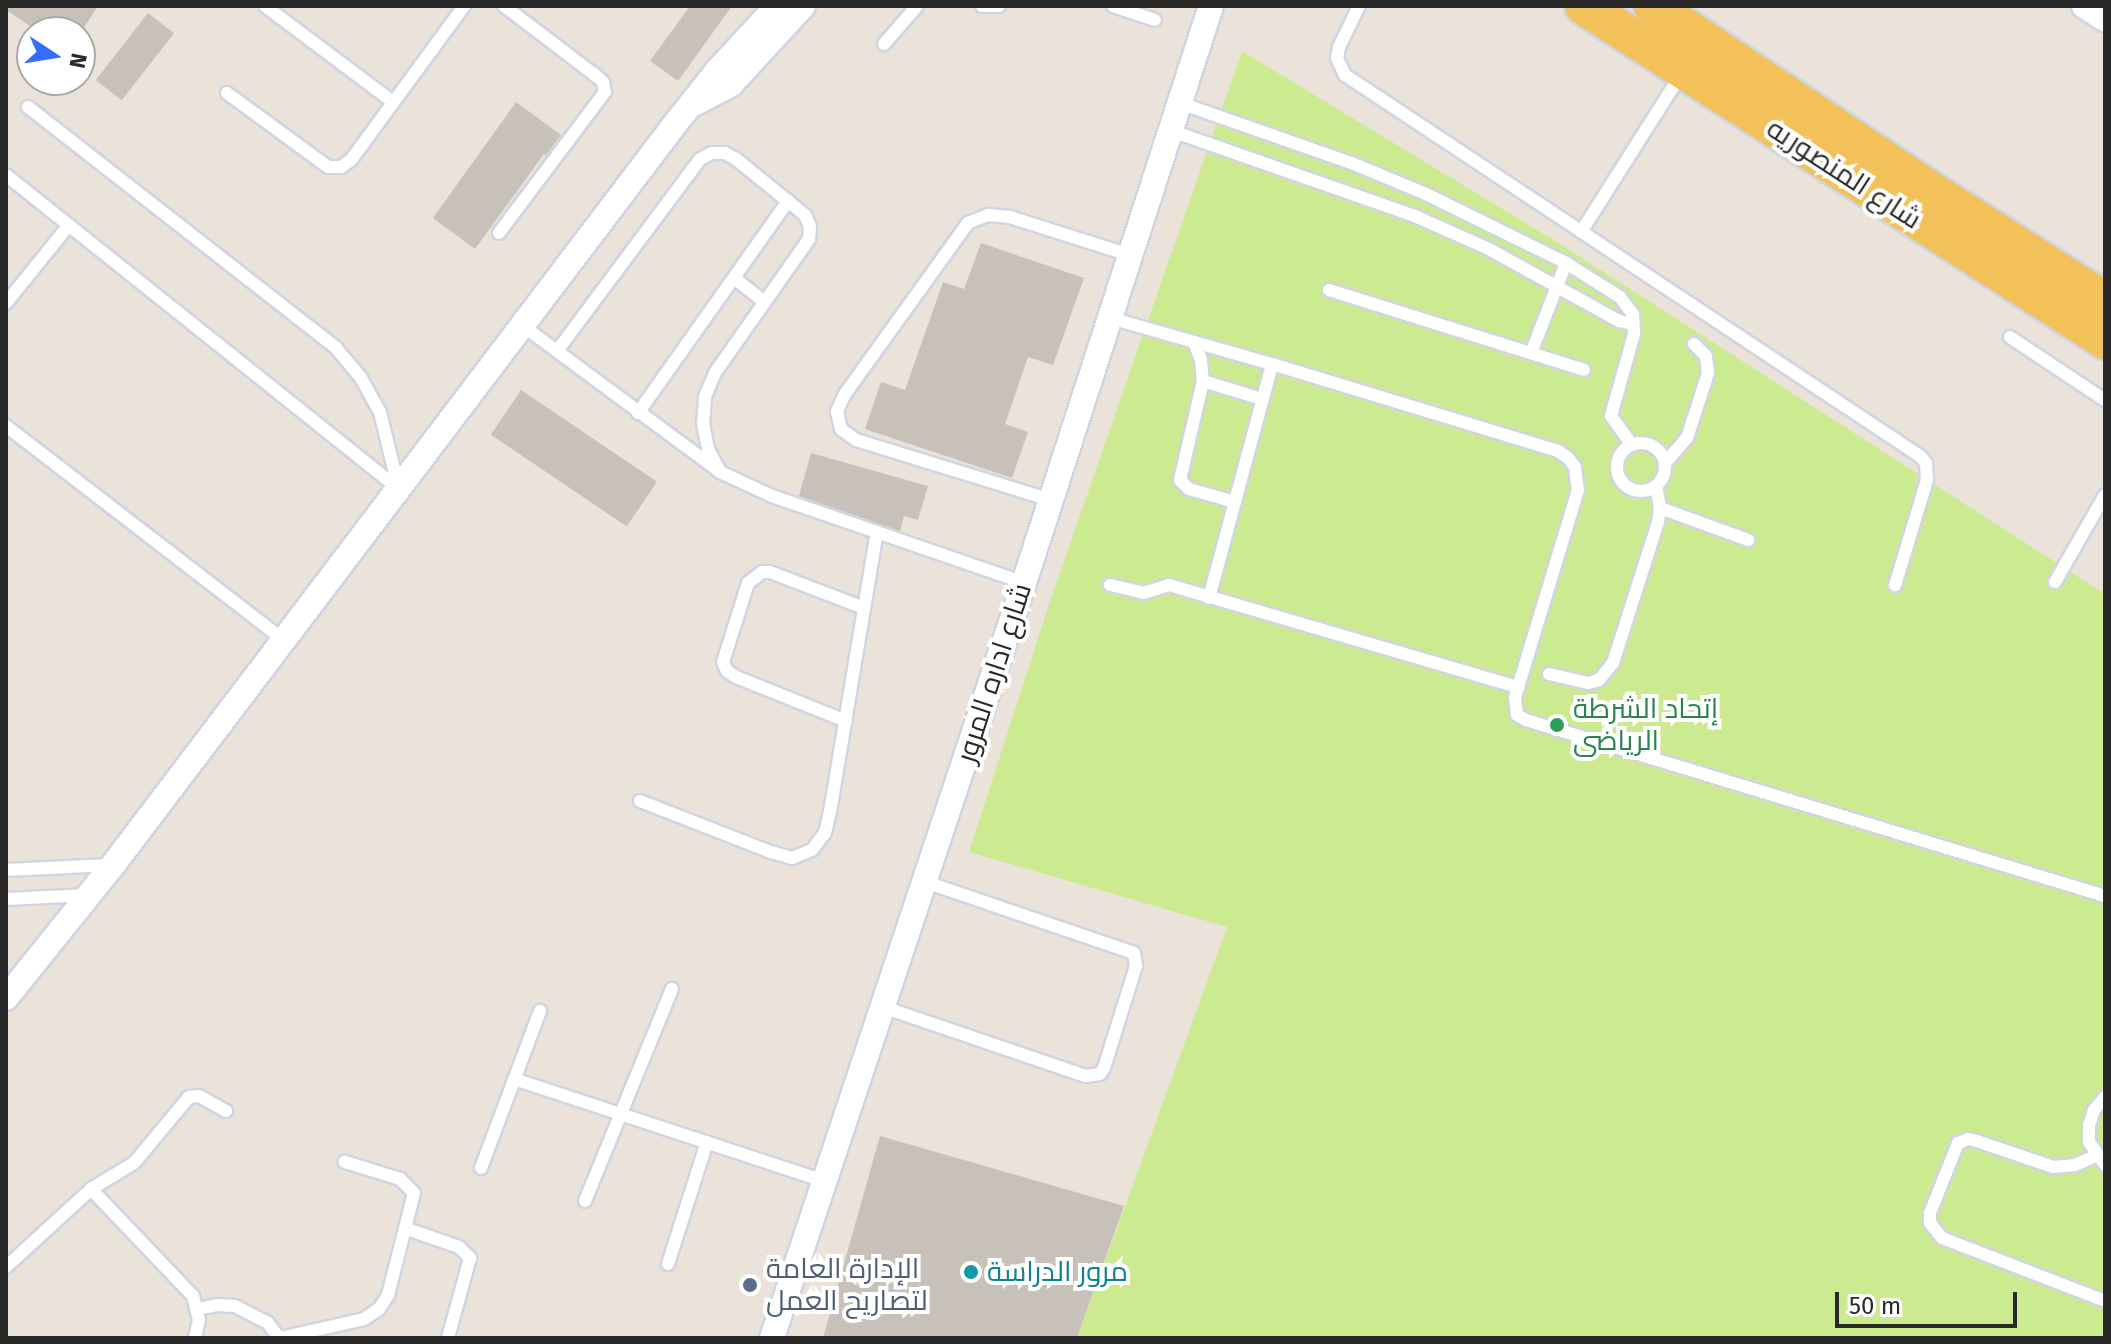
<!DOCTYPE html>
<meta charset="utf-8">
<style>
body{margin:0}
#map{position:relative;width:2111px;height:1344px;overflow:hidden;background:#ebe3da;font-family:"Fira Sans",Cairo,sans-serif}
div>[style]{position:absolute}
.pitch>*{inset:0;background:#cceb91}
.building>*{inset:0;background:#c7c1b9;transform-origin:0 0}
.roads{filter:drop-shadow(2px 0 #d0d5e2) drop-shadow(-2px 0 #d0d5e2) drop-shadow(0 2px #d0d5e2) drop-shadow(0 -2px #d0d5e2)}
.lane>*{height:12px;margin:-6px;padding:0 6px;transform-origin:6px;border-radius:6px;background:#fff}
.lane>.ring{margin:-6px;padding:0;box-sizing:content-box;background:none;border:12px solid #fff;border-radius:50%}
.street>*{height:24px;margin:-12px;padding:0 12px;transform-origin:12px;border-radius:12px;background:#fff}
.primary>*{height:38px;margin:-19px;padding:0 19px;transform-origin:19px;border-radius:19px;background:#f2c159}
.dots>*{width:22px;height:22px;translate:-50% -50%;box-sizing:border-box;border:4px solid #fff;border-radius:50%}
span{translate:-50% -50%;white-space:nowrap;text-align:center;line-height:1.15;-webkit-text-stroke:8px #fff;paint-order:stroke}
.street-label{font-size:28px;color:#292929}
.leisure-label{font-size:28px;color:#27864d}
.left{translate:0 -50%;text-align:left}
.service-label{font-size:28px;color:#4e5e75}
.culture-label{font-size:28px;color:#0d838f}
.frame{position:absolute;inset:0;border:8px solid #292929;pointer-events:none}
.north{position:absolute;left:16px;top:16px;width:80px;height:80px;box-sizing:border-box;background:#fff;border:2px solid #a9a9a9;border-radius:50%;rotate:102deg;font-size:22px;font-weight:700;line-height:32px;text-align:center;color:#292929}
.north::after{content:'';display:block;margin:auto;width:28px;height:36px;background:#376dfc;clip-path:polygon(50% 0,100% 100%,50% 72%,0 100%)}
.scale{position:absolute;left:1835px;top:1292px;width:182px;height:36px;box-sizing:border-box;border:4px solid #292929;border-top:0;padding-left:10px;font-size:24px;line-height:28px;white-space:nowrap;color:#292929;-webkit-text-stroke:6px #fff;paint-order:stroke}
</style>
<div id="map">
<div class="pitch">
<div style="clip-path:polygon(1242px 51px,1560px 244px,2105px 594px,2105px 1338px,1077px 1338px,1227px 927px,969px 852px,1051px 598px)"></div>
</div>
<div class="building">
<div style="clip-path:polygon(6px 6px,98px 6px,81px 32px,39px 32px,6px 10px)"></div>
<div style="clip-path:polygon(690px 6px,732px 6px,678px 81px,650px 61px)"></div>
<div style="left:148px;top:13px;width:33px;height:85px;rotate:38deg"></div>
<div style="clip-path:polygon(516px 102px,561px 135px,546px 155px,544px 154px,475px 249px,433px 218px)"></div>
<div style="clip-path:polygon(981px 243px,1084px 278px,1053px 365px,1028px 357px,1005px 424px,1028px 432px,1012px 478px,865px 429px,881px 382px,905px 390px,943px 282px,964px 289px)"></div>
<div style="left:521px;top:390px;width:164px;height:54px;rotate:34deg"></div>
<div style="clip-path:polygon(811px 453px,928px 486px,918px 520px,904px 516px,900px 531px,799px 496px)"></div>
<div style="clip-path:polygon(880px 1136px,1124px 1206px,1077px 1338px,823px 1338px)"></div>
</div>
<div class="roads">
<div class="lane">
<div style="left:265px;top:6px;width:160px;rotate:36.9deg"></div>
<div style="left:982px;top:6px;width:17px"></div>
<div style="left:1113px;top:6px;width:44px;rotate:18.4deg"></div>
<div style="left:1359px;top:6px;width:46px;rotate:116deg"></div>
<div style="left:1339px;top:47px;width:11px;rotate:100deg"></div>
<div style="left:1337px;top:58px;width:19px;rotate:65deg"></div>
<div style="left:1345px;top:75px;width:690px;rotate:33.53deg"></div>
<div style="left:1920px;top:456px;width:9px;rotate:49deg"></div>
<div style="left:1926px;top:463px;width:17px;rotate:87deg"></div>
<div style="left:1927px;top:480px;width:110px;rotate:106.9deg"></div>
<div style="left:884px;top:44px;width:50px;rotate:-49deg"></div>
<div style="left:227px;top:93px;width:125px;rotate:36.2deg"></div>
<div style="left:328px;top:167px;width:13px"></div>
<div style="left:341px;top:167px;width:12px;rotate:-35deg"></div>
<div style="left:351px;top:160px;width:191px;rotate:-53.7deg"></div>
<div style="left:1180px;top:103px;width:184px;rotate:19.3deg"></div>
<div style="left:1354px;top:164px;width:78px;rotate:22.6deg"></div>
<div style="left:1426px;top:194px;width:156px;rotate:26.2deg"></div>
<div style="left:1566px;top:263px;width:64px;rotate:32.2deg"></div>
<div style="left:1620px;top:297px;width:21px;rotate:53deg"></div>
<div style="left:1633px;top:314px;width:20px;rotate:87deg"></div>
<div style="left:1634px;top:334px;width:85px;rotate:105.7deg"></div>
<div style="left:1611px;top:416px;width:36px;rotate:54deg"></div>
<div style="left:28px;top:107px;width:391px;rotate:38deg"></div>
<div style="left:336px;top:348px;width:39px;rotate:50deg"></div>
<div style="left:361px;top:378px;width:39px;rotate:61deg"></div>
<div style="left:380px;top:412px;width:76px;rotate:76.3deg"></div>
<div style="left:1172px;top:131px;width:260px;rotate:19.3deg"></div>
<div style="left:1417px;top:217px;width:79px;rotate:24deg"></div>
<div style="left:1489px;top:249px;width:149px;rotate:29deg"></div>
<div style="left:1619px;top:321px;width:14px;rotate:12deg"></div>
<div style="left:6px;top:175px;width:503px;rotate:38.62deg"></div>
<div style="left:1581px;top:232px;width:188px;rotate:-57.6deg"></div>
<div style="left:499px;top:233px;width:176px;rotate:-53.1deg"></div>
<div style="left:605px;top:92px;width:10px;rotate:-101deg"></div>
<div style="left:603px;top:82px;width:11px;rotate:-139deg"></div>
<div style="left:595px;top:75px;width:114px;rotate:-142.8deg"></div>
<div style="left:734px;top:278px;width:39px;rotate:38deg"></div>
<div style="left:1329px;top:290px;width:267px;rotate:17.4deg"></div>
<div style="left:6px;top:303px;width:100px;rotate:-51.1deg"></div>
<div style="left:1110px;top:318px;width:168px;rotate:15.9deg"></div>
<div style="left:1272px;top:364px;width:299px;rotate:16.9deg"></div>
<div style="left:1558px;top:451px;width:12px;rotate:35deg"></div>
<div style="left:1568px;top:458px;width:11px;rotate:52deg"></div>
<div style="left:1575px;top:467px;width:23px;rotate:83deg"></div>
<div style="left:1578px;top:490px;width:217px;rotate:106.9deg"></div>
<div style="left:1515px;top:698px;width:17px;rotate:83deg"></div>
<div style="left:1517px;top:715px;width:10px;rotate:29deg"></div>
<div style="left:1526px;top:720px;width:605px;rotate:16.91deg"></div>
<div style="left:523px;top:326px;width:245px;rotate:36.5deg"></div>
<div style="left:720px;top:472px;width:57px;rotate:24.8deg"></div>
<div style="left:772px;top:496px;width:267px;rotate:19deg"></div>
<div style="left:2010px;top:337px;width:114px;rotate:33.6deg"></div>
<div style="left:1194px;top:342px;width:19px;rotate:69deg"></div>
<div style="left:1201px;top:360px;width:21px;rotate:85deg"></div>
<div style="left:1203px;top:381px;width:102px;rotate:103.1deg"></div>
<div style="left:1180px;top:480px;width:13px;rotate:45deg"></div>
<div style="left:1189px;top:489px;width:48px;rotate:15.8deg"></div>
<div style="left:557px;top:351px;width:239px;rotate:-53.3deg"></div>
<div style="left:700px;top:159px;width:13px;rotate:-27deg"></div>
<div style="left:712px;top:153px;width:13px"></div>
<div style="left:725px;top:153px;width:13px;rotate:29deg"></div>
<div style="left:736px;top:159px;width:89px;rotate:39.1deg"></div>
<div style="left:805px;top:215px;width:12px;rotate:66deg"></div>
<div style="left:810px;top:226px;width:13px;rotate:94deg"></div>
<div style="left:809px;top:239px;width:12px;rotate:125deg"></div>
<div style="left:802px;top:249px;width:151px;rotate:125.1deg"></div>
<div style="left:715px;top:373px;width:26px;rotate:113deg"></div>
<div style="left:705px;top:397px;width:26px;rotate:94deg"></div>
<div style="left:703px;top:423px;width:26px;rotate:79deg"></div>
<div style="left:708px;top:449px;width:26px;rotate:62deg"></div>
<div style="left:1531px;top:353px;width:97px;rotate:-68.7deg"></div>
<div style="left:1203px;top:381px;width:62px;rotate:17deg"></div>
<div style="left:638px;top:413px;width:260px;rotate:-54.7deg"></div>
<div style="left:6px;top:426px;width:351px;rotate:37.6deg"></div>
<div class="ring" style="left:1617px;top:443px;width:36px;height:36px"></div>
<div style="left:1665px;top:463px;width:33px;rotate:-49deg"></div>
<div style="left:1687px;top:438px;width:68px;rotate:-72.1deg"></div>
<div style="left:1708px;top:373px;width:17px;rotate:-97deg"></div>
<div style="left:1706px;top:356px;width:17px;rotate:-135deg"></div>
<div style="left:1051px;top:500px;width:204px;rotate:-162.9deg"></div>
<div style="left:856px;top:440px;width:19px;rotate:-144deg"></div>
<div style="left:841px;top:429px;width:18px;rotate:-103deg"></div>
<div style="left:837px;top:411px;width:19px;rotate:-65deg"></div>
<div style="left:845px;top:394px;width:211px;rotate:-54.3deg"></div>
<div style="left:968px;top:223px;width:22px;rotate:-22deg"></div>
<div style="left:988px;top:215px;width:22px;rotate:5deg"></div>
<div style="left:1010px;top:217px;width:126px;rotate:17.6deg"></div>
<div style="left:1660px;top:508px;width:94px;rotate:20deg"></div>
<div style="left:2055px;top:582px;width:100px;rotate:-60.1deg"></div>
<div style="left:1110px;top:585px;width:35px;rotate:13deg"></div>
<div style="left:1144px;top:593px;width:26px;rotate:-18deg"></div>
<div style="left:1169px;top:585px;width:364px;rotate:16.3deg"></div>
<div style="left:1209px;top:598px;width:242px;rotate:-74.9deg"></div>
<div style="left:1549px;top:674px;width:40px;rotate:13deg"></div>
<div style="left:1588px;top:683px;width:11px;rotate:-15deg"></div>
<div style="left:1599px;top:680px;width:22px;rotate:-51deg"></div>
<div style="left:1613px;top:663px;width:148px;rotate:-72.3deg"></div>
<div style="left:1658px;top:522px;width:14px;rotate:-82deg"></div>
<div style="left:1660px;top:508px;width:22px;rotate:-100deg"></div>
<div style="left:846px;top:721px;width:118px;rotate:-158.2deg"></div>
<div style="left:736px;top:677px;width:11px;rotate:-146deg"></div>
<div style="left:727px;top:671px;width:10px;rotate:-114deg"></div>
<div style="left:723px;top:662px;width:83px;rotate:-72.4deg"></div>
<div style="left:748px;top:583px;width:18px;rotate:-38deg"></div>
<div style="left:762px;top:572px;width:8px"></div>
<div style="left:770px;top:572px;width:101px;rotate:21deg"></div>
<div style="left:640px;top:801px;width:141px;rotate:21.3deg"></div>
<div style="left:771px;top:852px;width:22px;rotate:16deg"></div>
<div style="left:792px;top:858px;width:22px;rotate:-22deg"></div>
<div style="left:812px;top:850px;width:21px;rotate:-53deg"></div>
<div style="left:825px;top:833px;width:22px;rotate:-77deg"></div>
<div style="left:830px;top:812px;width:284px;rotate:-80.5deg"></div>
<div style="left:6px;top:870px;width:104px;rotate:-2.8deg"></div>
<div style="left:6px;top:899px;width:81px;rotate:-2.8deg"></div>
<div style="left:883px;top:1007px;width:214px;rotate:18.8deg"></div>
<div style="left:1086px;top:1076px;width:14px;rotate:-8deg"></div>
<div style="left:1100px;top:1074px;width:7px;rotate:-56deg"></div>
<div style="left:1104px;top:1068px;width:107px;rotate:-72.6deg"></div>
<div style="left:1136px;top:966px;width:13px;rotate:-99deg"></div>
<div style="left:1134px;top:953px;width:221px;rotate:-161.2deg"></div>
<div style="left:514px;top:1079px;width:326px;rotate:18.2deg"></div>
<div style="left:2105px;top:1097px;width:17px;rotate:130deg"></div>
<div style="left:2094px;top:1110px;width:16px;rotate:108deg"></div>
<div style="left:2089px;top:1125px;width:17px;rotate:90deg"></div>
<div style="left:2089px;top:1142px;width:28px;rotate:55deg"></div>
<div style="left:2096px;top:1156px;width:23px;rotate:157deg"></div>
<div style="left:2075px;top:1165px;width:22px;rotate:175deg"></div>
<div style="left:2053px;top:1167px;width:80px;rotate:-161.1deg"></div>
<div style="left:1977px;top:1141px;width:9px;rotate:-167deg"></div>
<div style="left:1968px;top:1139px;width:11px;rotate:158deg"></div>
<div style="left:1958px;top:1143px;width:75px;rotate:111.8deg"></div>
<div style="left:1930px;top:1213px;width:10px;rotate:90deg"></div>
<div style="left:1930px;top:1223px;width:19px;rotate:51deg"></div>
<div style="left:1942px;top:1238px;width:175px;rotate:21.1deg"></div>
<div style="left:481px;top:1168px;width:168px;rotate:-69.4deg"></div>
<div style="left:91px;top:1189px;width:148px;rotate:46.4deg"></div>
<div style="left:193px;top:1296px;width:25px;rotate:76deg"></div>
<div style="left:199px;top:1320px;width:18px;rotate:103deg"></div>
<div style="left:585px;top:1201px;width:229px;rotate:-67.7deg"></div>
<div style="left:407px;top:1229px;width:55px;rotate:19.1deg"></div>
<div style="left:459px;top:1247px;width:16px;rotate:45deg"></div>
<div style="left:470px;top:1258px;width:83px;rotate:105.4deg"></div>
<div style="left:668px;top:1264px;width:128px;rotate:-72.3deg"></div>
<div style="left:6px;top:1267px;width:115px;rotate:-42.5deg"></div>
<div style="left:91px;top:1189px;width:50px;rotate:-31.2deg"></div>
<div style="left:134px;top:1163px;width:86px;rotate:-50.2deg"></div>
<div style="left:189px;top:1097px;width:10px;rotate:-6deg"></div>
<div style="left:199px;top:1096px;width:31px;rotate:29deg"></div>
<div style="left:198px;top:1309px;width:19px;rotate:-12deg"></div>
<div style="left:217px;top:1305px;width:18px;rotate:3deg"></div>
<div style="left:235px;top:1306px;width:37px;rotate:27deg"></div>
<div style="left:268px;top:1323px;width:19px;rotate:54deg"></div>
<div style="left:280px;top:1338px;width:86px;rotate:-12.7deg"></div>
<div style="left:364px;top:1319px;width:18px;rotate:-34deg"></div>
<div style="left:379px;top:1309px;width:17px;rotate:-57deg"></div>
<div style="left:388px;top:1295px;width:105px;rotate:-75.7deg"></div>
<div style="left:414px;top:1193px;width:20px;rotate:-135deg"></div>
<div style="left:400px;top:1179px;width:58px;rotate:-162.8deg"></div>
</div>
<div class="street">
<div style="left:2084px;top:6px;width:25px;rotate:32deg"></div>
<div style="left:696px;top:103px;width:40px;rotate:-28deg"></div>
<div style="left:731px;top:84px;width:106px;rotate:-47.3deg"></div>
<div style="left:6px;top:998px;width:171px;rotate:-51.2deg"></div>
<div style="left:113px;top:865px;width:925px;rotate:-52.82deg"></div>
<div style="left:672px;top:128px;width:74px;rotate:-51.6deg"></div>
<div style="left:718px;top:70px;width:87px;rotate:-47.3deg"></div>
<div style="left:772px;top:1338px;width:796px;rotate:-71.54deg"></div>
<div style="left:1024px;top:583px;width:607px;rotate:-72.04deg"></div>
</div>
<div class="primary">
<div style="left:1584px;top:6px;width:619px;rotate:32.66deg"></div>
<div style="left:1653px;top:6px;width:320px;rotate:33.6deg"></div>
<div style="left:1919px;top:183px;width:220px;rotate:32.4deg"></div>
</div>
</div>
<div class="dots">
<div style="left:1557px;top:725px;background:#2e9e5b"></div>
<div style="left:971px;top:1272px;background:#0f9aa8"></div>
<div style="left:750px;top:1285px;background:#5c6f8a"></div>
</div>
<div class="street-label">
<span style="left:1844px;top:174px;rotate:33deg">شارع المنصوريه</span>
<span style="left:994px;top:673px;rotate:-72deg">شارع اداره المرور</span>
</div>
<div class="leisure-label">
<span class="left" style="left:1573px;top:725px">إتحاد الشرطة<br>الرياضى</span>
</div>
<div class="service-label">
<span class="left" style="left:766px;top:1285px">الإدارة العامة<br>لتصاريح العمل</span>
</div>
<div class="culture-label">
<span class="left" style="left:987px;top:1272px">مرور الدراسة</span>
</div>
<div class="frame"></div>
<div class="north">N</div>
<div class="scale">50 m</div>
</div>
